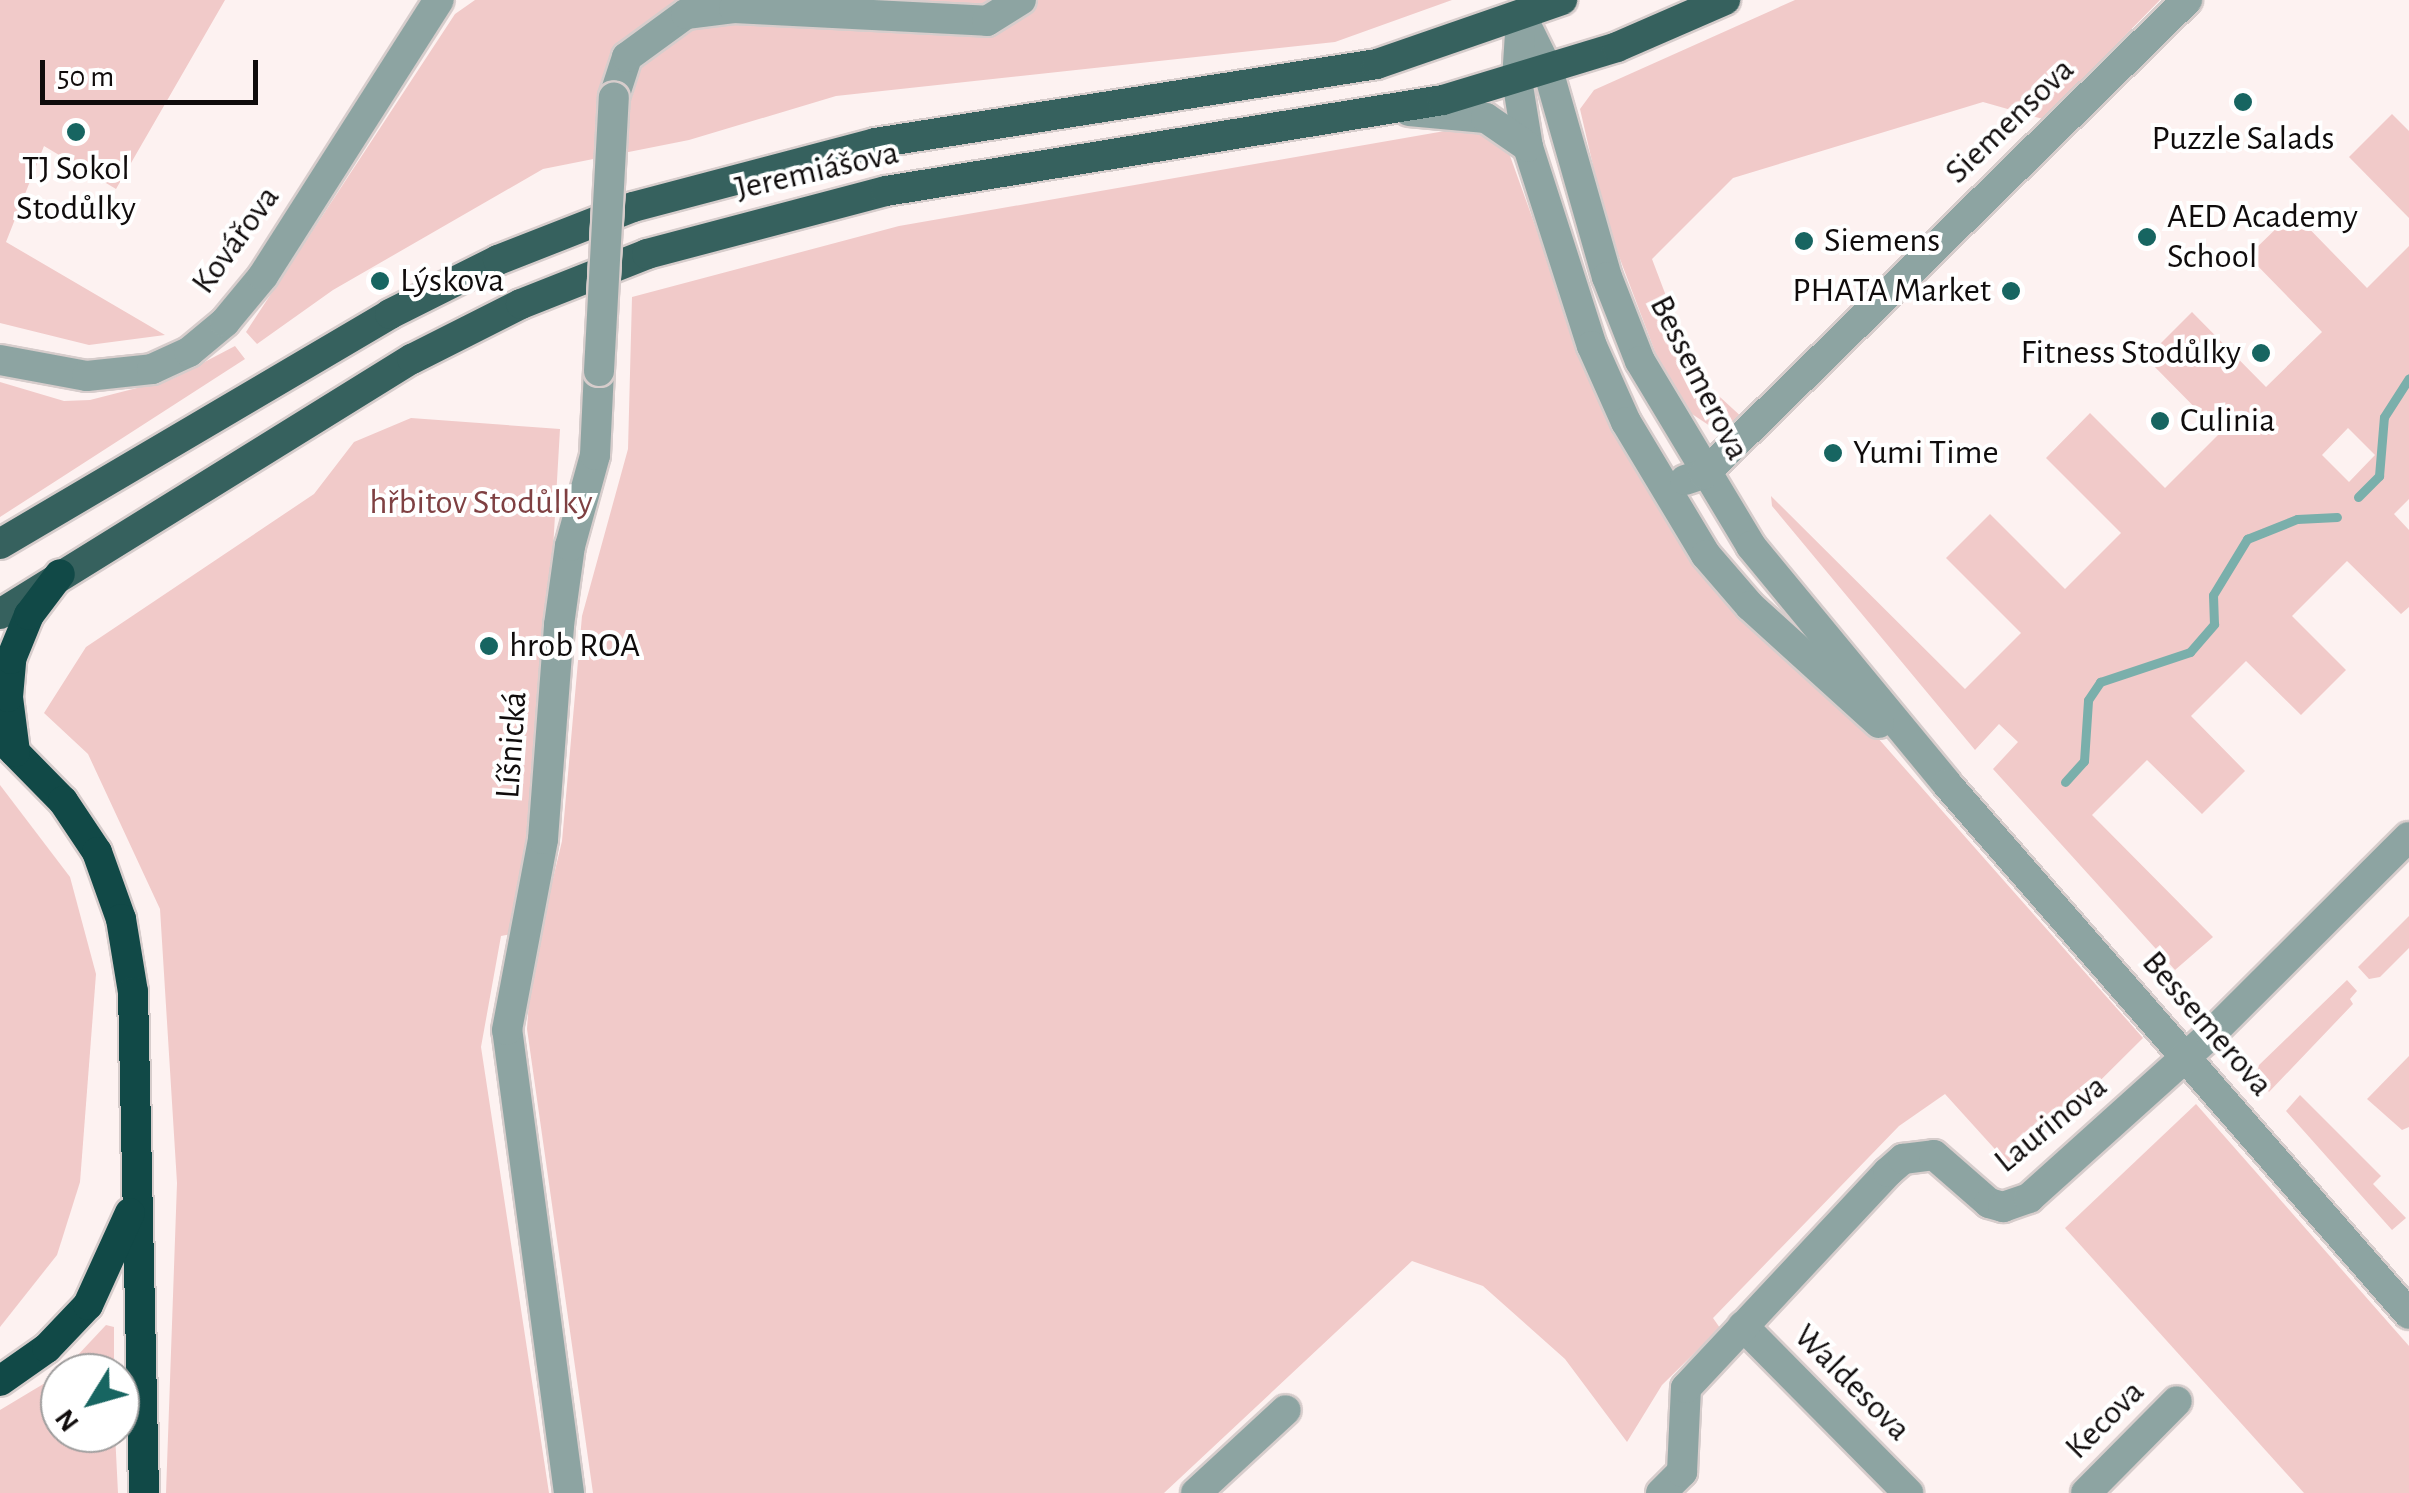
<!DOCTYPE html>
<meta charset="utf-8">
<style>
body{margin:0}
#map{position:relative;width:2409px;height:1493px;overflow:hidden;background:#fdf2f1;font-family:"Alegreya Sans",sans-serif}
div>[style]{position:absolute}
.green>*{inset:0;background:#f1cac9}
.stream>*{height:9px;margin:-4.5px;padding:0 4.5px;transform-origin:4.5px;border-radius:4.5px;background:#7aafab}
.roads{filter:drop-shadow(2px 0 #d7cdcc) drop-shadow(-2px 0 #d7cdcc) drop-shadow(0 2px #d7cdcc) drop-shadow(0 -2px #d7cdcc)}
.minor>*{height:30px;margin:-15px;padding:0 15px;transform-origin:15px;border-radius:15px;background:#8da4a2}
.major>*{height:30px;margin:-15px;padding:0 15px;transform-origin:15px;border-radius:15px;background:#36615e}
.highway>*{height:30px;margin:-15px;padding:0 15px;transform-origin:15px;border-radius:15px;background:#114947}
.bridges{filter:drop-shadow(2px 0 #d7cdcc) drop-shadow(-2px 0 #d7cdcc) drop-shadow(0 2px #d7cdcc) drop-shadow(0 -2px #d7cdcc)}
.minor-bridge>*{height:30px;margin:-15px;padding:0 15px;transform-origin:15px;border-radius:15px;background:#8da4a2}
.dots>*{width:28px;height:28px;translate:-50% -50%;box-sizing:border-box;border:5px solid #fff;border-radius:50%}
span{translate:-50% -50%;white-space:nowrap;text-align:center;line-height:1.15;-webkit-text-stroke:8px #fff;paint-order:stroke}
.street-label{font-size:35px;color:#100c0c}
.poi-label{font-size:35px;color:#100c0c}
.left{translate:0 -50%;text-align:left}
.right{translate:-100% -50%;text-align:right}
.park-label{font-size:35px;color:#7f4042}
.north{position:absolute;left:40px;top:1353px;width:100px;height:100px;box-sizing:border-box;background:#fff;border:2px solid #9f9e9e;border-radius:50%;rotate:233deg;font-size:28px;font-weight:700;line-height:40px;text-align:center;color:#100c0c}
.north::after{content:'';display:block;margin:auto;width:35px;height:45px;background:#176561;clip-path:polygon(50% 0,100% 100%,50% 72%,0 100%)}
.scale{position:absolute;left:40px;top:60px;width:218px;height:45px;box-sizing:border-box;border:5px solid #100c0c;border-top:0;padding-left:12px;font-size:30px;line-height:35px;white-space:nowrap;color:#100c0c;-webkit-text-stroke:8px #fff;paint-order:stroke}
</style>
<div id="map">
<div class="green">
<div style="clip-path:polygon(0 0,225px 0,116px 189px,44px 146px,6px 242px,165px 335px,89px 345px,0 323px)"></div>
<div style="clip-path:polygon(475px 0,1452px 0,1335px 42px,836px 96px,689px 140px,543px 169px,333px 290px,257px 344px,246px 332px,455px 14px)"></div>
<div style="clip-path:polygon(1795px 0,2160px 0,2043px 119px,1983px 102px,1733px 178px,1652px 259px,1696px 375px,1745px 420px,1726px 428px,1710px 426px,1686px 410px,1657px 357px,1606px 222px,1580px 109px,1594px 90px)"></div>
<div style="clip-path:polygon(2392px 114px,2409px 131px,2409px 218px,2349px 157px)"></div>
<div style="clip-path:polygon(1462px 128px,1475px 129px,1509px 153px,1589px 375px,1648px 490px,1685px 542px,1869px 728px,2143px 1038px,2012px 1168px,1945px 1094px,1899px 1126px,1713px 1318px,1720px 1328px,1662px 1385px,1627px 1442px,1565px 1359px,1483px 1286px,1412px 1261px,1164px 1493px,593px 1493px,527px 1029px,531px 970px,562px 841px,582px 616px,628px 449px,632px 297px,899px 226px)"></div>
<div style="clip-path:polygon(evenodd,2293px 212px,2367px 288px,2409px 246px,2409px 499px,2394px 514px,2409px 530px,2409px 607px,2401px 614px,2347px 561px,2292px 616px,2346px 670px,2301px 715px,2246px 661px,2191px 716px,2245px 771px,2202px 814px,2147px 760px,2092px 815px,2213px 937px,2175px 970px,1993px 769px,2018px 742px,1999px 724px,1975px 750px,1772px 506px,1771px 496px,1965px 689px,2021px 633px,1946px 558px,1990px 514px,2065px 589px,2121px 533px,2046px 458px,2090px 413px,2165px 488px,2220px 433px,2146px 358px,2192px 312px,2266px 387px,2322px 332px,2248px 256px,2293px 212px,2348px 428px,2375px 455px,2349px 482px,2322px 455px,2348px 428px)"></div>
<div style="clip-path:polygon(235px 346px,245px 359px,0 517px,0 382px,64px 401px,90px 400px,172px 379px)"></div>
<div style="clip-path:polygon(411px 418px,560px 429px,538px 808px,512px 934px,501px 936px,481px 1047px,549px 1493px,166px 1493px,177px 1183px,160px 909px,88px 754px,44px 713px,86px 647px,314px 494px,354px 442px)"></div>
<div style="clip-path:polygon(0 785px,70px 877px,96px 974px,80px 1182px,57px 1255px,0 1327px)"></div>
<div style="clip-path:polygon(2409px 916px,2409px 948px,2380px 977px,2369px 979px,2358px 967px)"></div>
<div style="clip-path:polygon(2347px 980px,2357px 991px,2350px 999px,2353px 1004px,2269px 1092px,2256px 1076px,2259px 1065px)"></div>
<div style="clip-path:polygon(2409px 1056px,2409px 1127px,2402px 1130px,2367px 1099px)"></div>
<div style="clip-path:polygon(2300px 1095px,2381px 1176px,2373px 1184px,2406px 1218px,2392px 1230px,2286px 1111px)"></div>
<div style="clip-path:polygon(2196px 1104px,2409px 1346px,2409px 1493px,2304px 1493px,2065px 1228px)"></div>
<div style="clip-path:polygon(106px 1325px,114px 1327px,114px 1373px,61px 1373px)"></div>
<div style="clip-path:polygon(60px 1374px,60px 1433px,115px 1433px,118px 1493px,0 1493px,0 1410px)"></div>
</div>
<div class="stream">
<div style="left:2358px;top:497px;width:30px;rotate:-45deg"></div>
<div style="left:2379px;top:476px;width:59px;rotate:-85.2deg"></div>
<div style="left:2384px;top:417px;width:46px;rotate:-57.3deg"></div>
<div style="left:2065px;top:782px;width:28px;rotate:-48deg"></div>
<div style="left:2084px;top:761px;width:61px;rotate:-86.2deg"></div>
<div style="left:2088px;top:700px;width:22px;rotate:-56deg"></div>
<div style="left:2100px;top:682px;width:95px;rotate:-18.4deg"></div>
<div style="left:2190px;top:652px;width:37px;rotate:-49deg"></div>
<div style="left:2214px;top:624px;width:29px;rotate:-92deg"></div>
<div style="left:2213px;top:595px;width:66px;rotate:-58.7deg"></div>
<div style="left:2247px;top:539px;width:54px;rotate:-21.8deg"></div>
<div style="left:2297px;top:519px;width:40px;rotate:-2.9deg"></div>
</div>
<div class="roads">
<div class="minor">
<div style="left:1521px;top:15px;width:61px;rotate:63.9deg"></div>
<div style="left:1548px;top:70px;width:215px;rotate:74.1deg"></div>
<div style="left:1607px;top:277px;width:90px;rotate:68.6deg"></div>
<div style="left:1640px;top:361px;width:216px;rotate:59deg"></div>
<div style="left:1751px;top:546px;width:308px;rotate:50.5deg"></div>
<div style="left:1947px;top:784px;width:703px;rotate:48.92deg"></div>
<div style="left:1521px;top:18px;width:62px;rotate:93.7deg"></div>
<div style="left:1517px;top:80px;width:68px;rotate:80.7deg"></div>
<div style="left:1528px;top:147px;width:209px;rotate:72.2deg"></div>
<div style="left:1592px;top:346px;width:83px;rotate:65.9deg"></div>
<div style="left:1626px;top:422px;width:155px;rotate:59deg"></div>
<div style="left:1706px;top:555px;width:67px;rotate:49.2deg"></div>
<div style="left:1750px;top:606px;width:174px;rotate:42.2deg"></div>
<div style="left:614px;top:97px;width:42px;rotate:-72deg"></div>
<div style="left:627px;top:57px;width:73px;rotate:-36.1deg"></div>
<div style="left:686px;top:14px;width:48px;rotate:-7.1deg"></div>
<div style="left:734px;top:8px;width:253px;rotate:2.9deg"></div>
<div style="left:987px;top:21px;width:40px;rotate:-32deg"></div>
<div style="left:1409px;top:111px;width:77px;rotate:5.2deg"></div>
<div style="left:1486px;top:118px;width:51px;rotate:34.6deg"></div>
<div style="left:0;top:360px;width:88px;rotate:10.4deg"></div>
<div style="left:87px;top:376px;width:65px;rotate:-6.1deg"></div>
<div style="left:152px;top:369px;width:41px;rotate:-24.7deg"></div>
<div style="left:189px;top:352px;width:47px;rotate:-39.8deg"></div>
<div style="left:225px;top:322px;width:60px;rotate:-50.4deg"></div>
<div style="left:263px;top:276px;width:327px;rotate:-57.5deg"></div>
<div style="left:1685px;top:480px;width:20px;rotate:-18deg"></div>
<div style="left:1704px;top:474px;width:677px;rotate:-44.46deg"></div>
<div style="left:1743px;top:1326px;width:235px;rotate:45.3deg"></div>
<div style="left:569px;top:1493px;width:467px;rotate:-97.6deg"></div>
<div style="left:507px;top:1030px;width:194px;rotate:-79.3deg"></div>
<div style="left:543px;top:839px;width:215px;rotate:-85.7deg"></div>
<div style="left:559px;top:625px;width:80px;rotate:-82.1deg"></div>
<div style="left:570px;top:546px;width:94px;rotate:-74.6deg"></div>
<div style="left:595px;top:455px;width:84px;rotate:-87.3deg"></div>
<div style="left:1196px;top:1493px;width:122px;rotate:-42.7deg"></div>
<div style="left:1661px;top:1493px;width:30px;rotate:-45deg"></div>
<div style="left:1682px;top:1472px;width:84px;rotate:-87.3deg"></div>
<div style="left:1686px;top:1388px;width:296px;rotate:-46.9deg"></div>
<div style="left:1888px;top:1172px;width:20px;rotate:-41deg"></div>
<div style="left:1903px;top:1159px;width:31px;rotate:-7deg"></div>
<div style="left:1934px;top:1155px;width:73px;rotate:41.1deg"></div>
<div style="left:1989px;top:1203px;width:15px;rotate:16deg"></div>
<div style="left:2003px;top:1207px;width:28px;rotate:-19deg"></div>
<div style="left:2029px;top:1198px;width:245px;rotate:-42deg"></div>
<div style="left:2211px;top:1034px;width:279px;rotate:-44.9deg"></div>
<div style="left:2086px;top:1493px;width:129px;rotate:-45.3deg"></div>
</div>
<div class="major">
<div style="left:0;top:544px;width:453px;rotate:-30.5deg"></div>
<div style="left:390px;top:314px;width:121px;rotate:-26.6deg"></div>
<div style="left:498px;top:260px;width:145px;rotate:-21.4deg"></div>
<div style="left:633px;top:207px;width:250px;rotate:-14.8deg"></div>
<div style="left:875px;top:143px;width:508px;rotate:-8.94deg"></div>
<div style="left:1377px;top:64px;width:196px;rotate:-19.1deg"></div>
<div style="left:0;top:614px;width:485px;rotate:-31.8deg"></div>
<div style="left:412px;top:359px;width:122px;rotate:-26.8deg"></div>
<div style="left:521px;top:304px;width:136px;rotate:-21.6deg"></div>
<div style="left:647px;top:254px;width:247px;rotate:-14.8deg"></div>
<div style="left:886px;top:191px;width:564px;rotate:-9.28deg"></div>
<div style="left:1443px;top:100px;width:182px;rotate:-16.9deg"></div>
<div style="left:1617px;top:47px;width:118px;rotate:-23.5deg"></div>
</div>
<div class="highway">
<div style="left:0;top:737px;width:90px;rotate:45.5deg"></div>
<div style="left:63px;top:801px;width:61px;rotate:56.3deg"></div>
<div style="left:97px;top:852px;width:71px;rotate:70.3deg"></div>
<div style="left:121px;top:919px;width:74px;rotate:80.7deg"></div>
<div style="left:133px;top:992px;width:501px;rotate:88.74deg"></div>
<div style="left:15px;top:752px;width:55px;rotate:-97.3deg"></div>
<div style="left:8px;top:697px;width:38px;rotate:-85deg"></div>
<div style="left:11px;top:659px;width:48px;rotate:-67.8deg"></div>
<div style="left:29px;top:615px;width:51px;rotate:-52.9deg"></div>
<div style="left:0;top:1381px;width:57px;rotate:-35.1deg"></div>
<div style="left:47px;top:1348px;width:59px;rotate:-46.4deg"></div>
<div style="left:88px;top:1305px;width:101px;rotate:-65.5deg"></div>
</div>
</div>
<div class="bridges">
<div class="minor-bridge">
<div style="left:599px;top:371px;width:274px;rotate:-86.9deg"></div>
</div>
</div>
<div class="dots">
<div style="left:2243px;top:102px;background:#176561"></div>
<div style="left:76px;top:132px;background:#176561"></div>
<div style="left:2147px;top:237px;background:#176561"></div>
<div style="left:1804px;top:241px;background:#176561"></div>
<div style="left:380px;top:281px;background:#176561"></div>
<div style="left:2011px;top:291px;background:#176561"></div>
<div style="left:2261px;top:353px;background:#176561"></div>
<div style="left:2160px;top:421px;background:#176561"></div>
<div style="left:1833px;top:453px;background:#176561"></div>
<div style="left:489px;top:646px;background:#176561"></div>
</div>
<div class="street-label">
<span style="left:2010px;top:121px;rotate:-44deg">Siemensova</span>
<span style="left:817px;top:171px;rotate:-13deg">Jeremiášova</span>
<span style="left:236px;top:240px;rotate:-54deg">Kovářova</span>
<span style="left:1699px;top:378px;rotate:63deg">Bessemerova</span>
<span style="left:512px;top:745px;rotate:-86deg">Líšnická</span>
<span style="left:2207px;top:1024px;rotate:49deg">Bessemerova</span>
<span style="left:2051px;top:1124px;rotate:-39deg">Laurinova</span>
<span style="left:1852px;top:1383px;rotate:45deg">Waldesova</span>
<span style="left:2105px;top:1420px;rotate:-45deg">Kecova</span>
</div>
<div class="poi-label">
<span style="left:2243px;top:139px">Puzzle Salads</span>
<span style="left:76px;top:189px">TJ Sokol<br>Stodůlky</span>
<span class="left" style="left:2167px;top:237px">AED Academy<br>School</span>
<span class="left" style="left:1824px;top:241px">Siemens</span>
<span class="left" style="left:400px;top:281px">Lýskova</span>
<span class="right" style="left:1991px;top:291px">PHATA Market</span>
<span class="right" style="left:2241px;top:353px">Fitness Stodůlky</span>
<span class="left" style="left:2180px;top:421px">Culinia</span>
<span class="left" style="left:1853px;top:453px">Yumi Time</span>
<span class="left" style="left:509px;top:646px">hrob ROA</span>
</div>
<div class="park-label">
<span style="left:481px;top:503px">hřbitov Stodůlky</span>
</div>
<div class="north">N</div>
<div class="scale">50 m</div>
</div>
